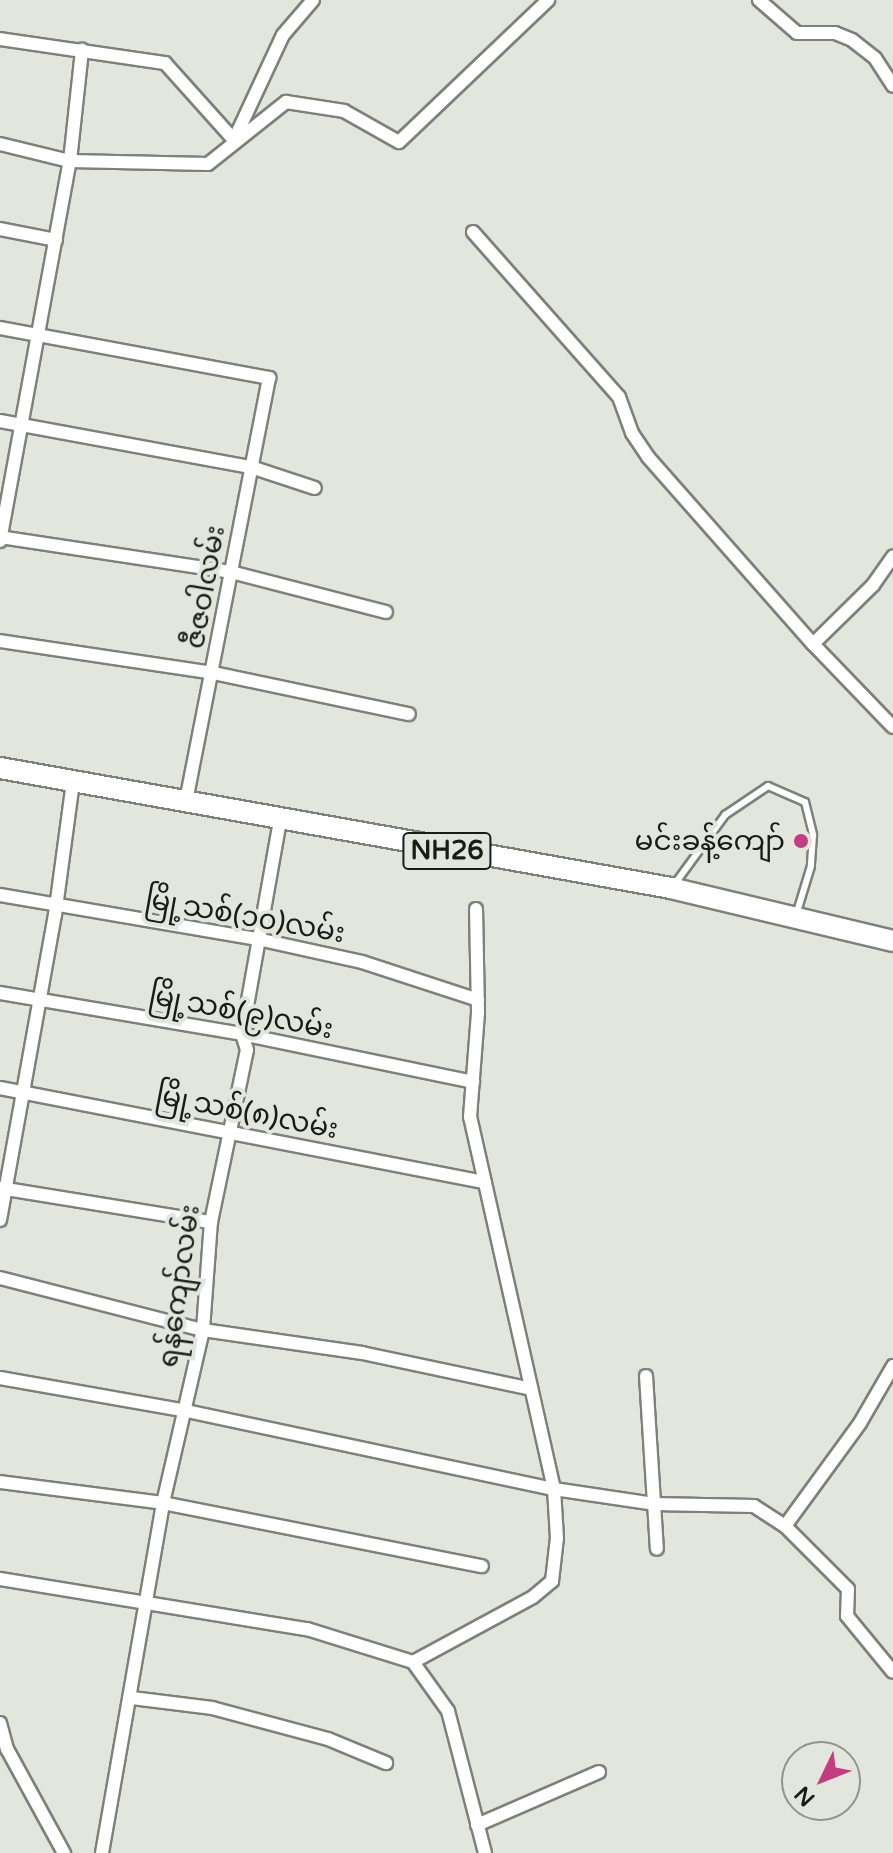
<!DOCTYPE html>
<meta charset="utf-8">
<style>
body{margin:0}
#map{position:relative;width:893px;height:1853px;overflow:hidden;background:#e2e6dd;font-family:"Varela Round","Noto Sans Myanmar",sans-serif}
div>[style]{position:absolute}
.roads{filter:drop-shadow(2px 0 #7e8179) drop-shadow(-2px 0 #7e8179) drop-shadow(0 2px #7e8179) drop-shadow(0 -2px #7e8179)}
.service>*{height:6px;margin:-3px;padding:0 3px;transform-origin:3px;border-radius:3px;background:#fff}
.minor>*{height:12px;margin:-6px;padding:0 6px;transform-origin:6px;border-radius:6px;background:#fff}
.trunk>*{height:20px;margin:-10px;padding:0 10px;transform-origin:10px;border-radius:10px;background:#fff}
.dots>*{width:22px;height:22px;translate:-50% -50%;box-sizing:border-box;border:4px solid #e2e6dd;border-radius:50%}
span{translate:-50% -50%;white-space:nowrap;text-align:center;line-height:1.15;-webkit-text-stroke:8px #e2e6dd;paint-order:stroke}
.shield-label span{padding:2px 6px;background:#e2e6dd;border:2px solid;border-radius:6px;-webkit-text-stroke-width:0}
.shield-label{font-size:26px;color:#1a1b18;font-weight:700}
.street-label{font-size:28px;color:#1a1b18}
.poi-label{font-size:28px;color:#1a1b18}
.right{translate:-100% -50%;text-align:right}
.north{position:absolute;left:781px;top:1741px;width:80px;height:80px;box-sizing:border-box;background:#e2e6dd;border:2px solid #92958e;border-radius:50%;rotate:227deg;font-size:22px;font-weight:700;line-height:32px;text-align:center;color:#1a1b18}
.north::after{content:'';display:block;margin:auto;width:28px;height:36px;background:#c33e81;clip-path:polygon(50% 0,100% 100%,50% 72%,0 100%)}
</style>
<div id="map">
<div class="roads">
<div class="service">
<div style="left:674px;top:885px;width:87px;rotate:-53.9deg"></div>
<div style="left:725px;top:815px;width:52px;rotate:-34deg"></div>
<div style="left:768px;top:786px;width:40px;rotate:23.4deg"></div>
<div style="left:805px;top:802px;width:34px;rotate:76deg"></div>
<div style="left:813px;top:835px;width:31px;rotate:94deg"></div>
<div style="left:811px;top:866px;width:51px;rotate:107deg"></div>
</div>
<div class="minor">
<div style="left:759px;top:0;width:50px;rotate:41deg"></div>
<div style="left:797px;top:33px;width:38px"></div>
<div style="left:835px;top:33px;width:18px;rotate:22deg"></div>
<div style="left:852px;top:40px;width:29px;rotate:38deg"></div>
<div style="left:875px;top:58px;width:33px;rotate:57deg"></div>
<div style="left:0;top:39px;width:167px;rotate:8.3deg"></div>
<div style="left:165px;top:63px;width:103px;rotate:48.1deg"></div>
<div style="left:234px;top:140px;width:116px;rotate:-65deg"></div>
<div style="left:283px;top:35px;width:46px;rotate:-49.4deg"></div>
<div style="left:0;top:144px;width:72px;rotate:13.7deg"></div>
<div style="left:70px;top:161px;width:138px;rotate:1.2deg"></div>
<div style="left:208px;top:164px;width:100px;rotate:-38.5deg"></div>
<div style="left:286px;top:102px;width:59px;rotate:8.8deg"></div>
<div style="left:344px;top:111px;width:63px;rotate:29.4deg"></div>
<div style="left:399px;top:142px;width:206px;rotate:-43.6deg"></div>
<div style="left:0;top:229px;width:57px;rotate:11.1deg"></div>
<div style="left:473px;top:232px;width:220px;rotate:48.5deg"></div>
<div style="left:619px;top:397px;width:38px;rotate:70deg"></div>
<div style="left:632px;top:433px;width:29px;rotate:56deg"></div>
<div style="left:648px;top:457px;width:249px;rotate:48.6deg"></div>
<div style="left:813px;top:644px;width:84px;rotate:-44.5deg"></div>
<div style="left:873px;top:585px;width:35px;rotate:-55deg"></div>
<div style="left:0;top:328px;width:274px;rotate:10.5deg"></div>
<div style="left:269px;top:378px;width:433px;rotate:101.1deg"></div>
<div style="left:0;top:421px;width:255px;rotate:10.4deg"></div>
<div style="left:251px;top:467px;width:67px;rotate:18.2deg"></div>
<div style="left:0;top:537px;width:234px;rotate:8.6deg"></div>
<div style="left:231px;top:572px;width:160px;rotate:14.5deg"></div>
<div style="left:0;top:541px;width:386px;rotate:-79.6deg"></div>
<div style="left:70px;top:161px;width:112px;rotate:-83.8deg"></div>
<div style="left:0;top:641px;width:216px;rotate:8.5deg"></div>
<div style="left:214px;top:673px;width:199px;rotate:11.9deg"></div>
<div style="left:813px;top:644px;width:115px;rotate:46.1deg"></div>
<div style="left:0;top:895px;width:266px;rotate:9.7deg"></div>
<div style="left:262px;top:940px;width:102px;rotate:12.4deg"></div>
<div style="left:362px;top:962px;width:122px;rotate:18.1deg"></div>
<div style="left:0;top:993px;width:245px;rotate:9.6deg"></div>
<div style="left:242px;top:1034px;width:236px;rotate:11.7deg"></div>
<div style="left:0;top:1088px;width:494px;rotate:11deg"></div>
<div style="left:0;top:1188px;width:214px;rotate:9.2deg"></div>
<div style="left:0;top:1220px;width:310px;rotate:-79.8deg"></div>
<div style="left:55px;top:915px;width:134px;rotate:-82.3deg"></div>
<div style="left:0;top:1278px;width:210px;rotate:14.4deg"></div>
<div style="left:203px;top:1330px;width:161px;rotate:8.2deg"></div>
<div style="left:362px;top:1353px;width:173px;rotate:12deg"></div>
<div style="left:646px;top:1376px;width:173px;rotate:86.4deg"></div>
<div style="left:0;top:1378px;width:185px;rotate:10deg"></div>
<div style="left:182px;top:1410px;width:380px;rotate:12deg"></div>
<div style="left:554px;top:1489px;width:101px;rotate:8.5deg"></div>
<div style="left:654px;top:1504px;width:100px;rotate:1.1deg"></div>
<div style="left:754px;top:1506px;width:37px;rotate:33deg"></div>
<div style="left:785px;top:1526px;width:89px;rotate:45deg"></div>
<div style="left:848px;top:1589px;width:27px;rotate:92deg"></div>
<div style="left:847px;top:1616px;width:72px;rotate:50.6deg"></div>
<div style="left:0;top:1482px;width:164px;rotate:7.3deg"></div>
<div style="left:163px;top:1503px;width:325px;rotate:11.2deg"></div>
<div style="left:785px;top:1526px;width:127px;rotate:-53.9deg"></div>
<div style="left:860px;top:1423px;width:66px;rotate:-59.9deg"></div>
<div style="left:0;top:1579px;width:311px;rotate:9.3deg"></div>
<div style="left:307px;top:1629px;width:111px;rotate:17.3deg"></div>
<div style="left:413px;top:1662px;width:60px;rotate:54.5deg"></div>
<div style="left:448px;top:1711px;width:147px;rotate:75.4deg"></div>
<div style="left:413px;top:1662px;width:136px;rotate:-28.4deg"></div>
<div style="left:533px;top:1597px;width:25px;rotate:-40deg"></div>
<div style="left:552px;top:1581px;width:43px;rotate:-83.4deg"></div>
<div style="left:557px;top:1538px;width:49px;rotate:-93.5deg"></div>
<div style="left:554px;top:1489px;width:381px;rotate:-102.7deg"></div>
<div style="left:470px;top:1117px;width:105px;rotate:-85.6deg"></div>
<div style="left:478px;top:1012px;width:103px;rotate:-91.1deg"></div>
<div style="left:132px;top:1698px;width:81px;rotate:7.1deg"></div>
<div style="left:212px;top:1708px;width:120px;rotate:15deg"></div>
<div style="left:328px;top:1739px;width:63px;rotate:22.5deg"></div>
<div style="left:0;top:1723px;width:27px;rotate:75deg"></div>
<div style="left:7px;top:1749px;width:119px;rotate:61.3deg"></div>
<div style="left:477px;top:1825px;width:133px;rotate:-23.5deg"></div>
<div style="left:102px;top:1853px;width:355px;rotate:-80.1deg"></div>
<div style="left:163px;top:1503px;width:178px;rotate:-77deg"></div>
<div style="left:203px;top:1330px;width:108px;rotate:-85.8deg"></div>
<div style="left:211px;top:1222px;width:176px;rotate:-78.2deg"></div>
<div style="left:247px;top:1050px;width:17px;rotate:-107deg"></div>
<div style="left:242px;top:1034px;width:217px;rotate:-79.9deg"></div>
</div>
<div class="trunk">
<div style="left:0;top:768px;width:682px;rotate:10.14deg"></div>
<div style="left:671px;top:888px;width:228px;rotate:13.4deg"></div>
</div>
</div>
<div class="dots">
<div style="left:801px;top:841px;background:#c33e81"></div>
</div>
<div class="shield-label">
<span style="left:447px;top:851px">NH26</span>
</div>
<div class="street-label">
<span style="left:205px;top:587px;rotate:-80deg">ဇီဇဝါလမ်း</span>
<span style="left:245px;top:916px;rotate:10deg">မြို့သစ်(၁၀)လမ်း</span>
<span style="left:241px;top:1012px;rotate:11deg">မြို့သစ်(၉)လမ်း</span>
<span style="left:247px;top:1112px;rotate:11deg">မြို့သစ်(၈)လမ်း</span>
<span style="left:179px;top:1286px;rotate:-82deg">ရန်ကျော်လမ်း</span>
</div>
<div class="poi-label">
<span class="right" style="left:785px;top:841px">မင်းခန့်ကျော်</span>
</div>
<div class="north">N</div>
</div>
